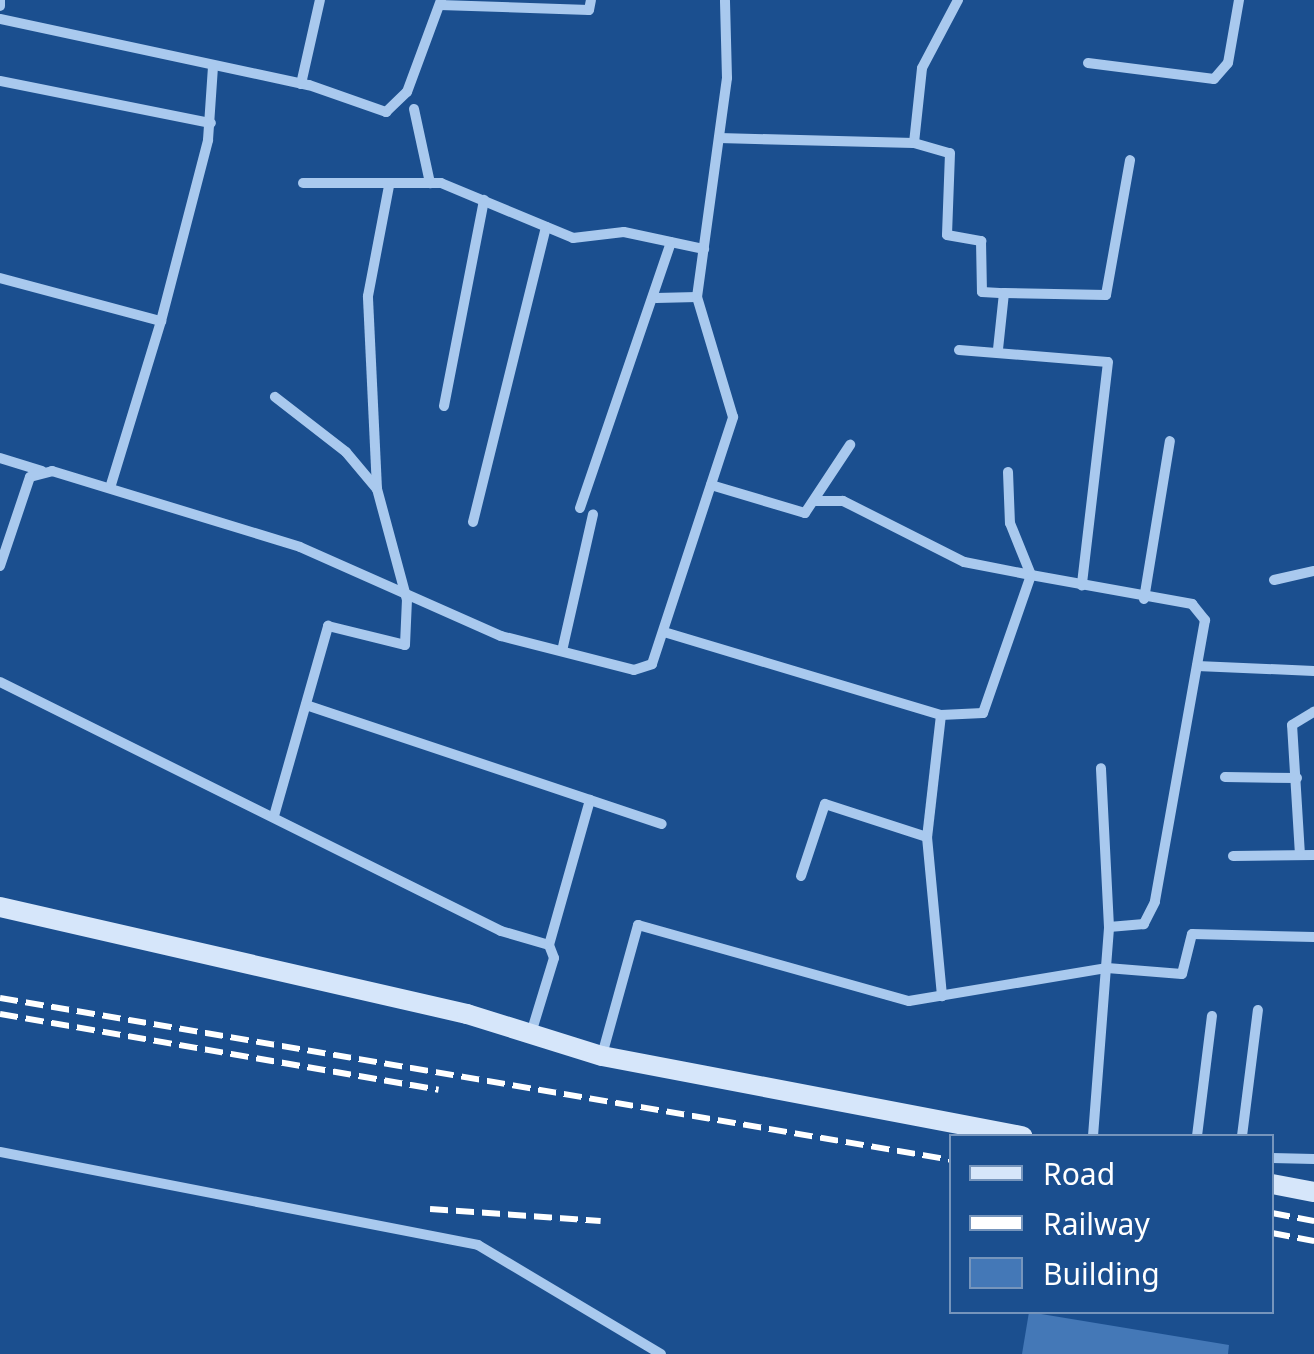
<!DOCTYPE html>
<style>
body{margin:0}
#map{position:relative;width:1314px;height:1354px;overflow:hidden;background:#1b4f8f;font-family:"Noto Sans",sans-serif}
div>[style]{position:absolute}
.building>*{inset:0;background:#4478b7}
.street>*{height:10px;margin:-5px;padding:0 5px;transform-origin:5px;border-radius:5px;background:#a9c9ee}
.secondary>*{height:20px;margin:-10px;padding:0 10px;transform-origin:10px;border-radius:10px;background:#d6e6fa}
.rail>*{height:6px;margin-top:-3px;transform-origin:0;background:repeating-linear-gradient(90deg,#fff 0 18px,transparent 0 26px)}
span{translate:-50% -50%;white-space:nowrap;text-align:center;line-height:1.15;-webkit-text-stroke:8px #1b4f8f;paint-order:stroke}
.legend{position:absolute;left:949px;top:1134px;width:325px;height:180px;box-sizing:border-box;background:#1b4f8f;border:2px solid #7695bc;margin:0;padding:12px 18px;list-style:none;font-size:30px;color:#fff}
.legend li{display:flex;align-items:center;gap:20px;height:50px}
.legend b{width:50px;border:2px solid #7695bc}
</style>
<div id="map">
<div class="building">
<div style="clip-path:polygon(1029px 1312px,1229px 1345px,1228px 1354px,1022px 1354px)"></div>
</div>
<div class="street">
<div style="left:440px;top:5px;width:149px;rotate:1.9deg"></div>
<div style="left:589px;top:10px;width:10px;rotate:-79deg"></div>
<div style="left:0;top:6px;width:6px;rotate:-90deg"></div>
<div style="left:0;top:19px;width:316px;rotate:12.1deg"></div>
<div style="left:309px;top:85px;width:82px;rotate:19.3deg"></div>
<div style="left:386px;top:112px;width:29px;rotate:-44deg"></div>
<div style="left:407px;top:92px;width:98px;rotate:-69.7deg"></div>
<div style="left:1088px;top:63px;width:127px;rotate:7.2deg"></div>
<div style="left:1214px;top:79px;width:21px;rotate:-49deg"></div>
<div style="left:1228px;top:63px;width:64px;rotate:-80.1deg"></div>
<div style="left:0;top:81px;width:215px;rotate:11.3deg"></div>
<div style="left:301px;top:84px;width:86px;rotate:-77.3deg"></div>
<div style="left:414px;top:109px;width:76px;rotate:77.8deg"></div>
<div style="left:719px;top:138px;width:195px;rotate:1.5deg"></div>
<div style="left:914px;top:143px;width:75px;rotate:-83.9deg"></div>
<div style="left:922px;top:68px;width:77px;rotate:-62.1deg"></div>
<div style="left:914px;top:143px;width:37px;rotate:16deg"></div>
<div style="left:950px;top:153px;width:82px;rotate:92.1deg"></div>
<div style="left:947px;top:235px;width:35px;rotate:10deg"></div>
<div style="left:981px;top:241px;width:51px;rotate:88.9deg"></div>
<div style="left:982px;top:292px;width:22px;rotate:3deg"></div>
<div style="left:1004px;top:293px;width:56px;rotate:96.1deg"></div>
<div style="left:303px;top:183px;width:138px"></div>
<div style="left:441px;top:183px;width:143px;rotate:22.6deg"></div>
<div style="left:573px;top:238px;width:51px;rotate:-6.7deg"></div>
<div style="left:624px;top:232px;width:82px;rotate:12deg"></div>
<div style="left:0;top:278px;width:167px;rotate:15deg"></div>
<div style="left:161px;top:321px;width:187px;rotate:-75.4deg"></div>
<div style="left:208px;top:140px;width:74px;rotate:-86.1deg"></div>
<div style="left:1004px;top:293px;width:102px;rotate:1.1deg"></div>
<div style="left:1106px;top:295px;width:137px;rotate:-79.9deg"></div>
<div style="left:656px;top:298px;width:41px;rotate:-1.4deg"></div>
<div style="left:959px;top:350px;width:149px;rotate:4.6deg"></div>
<div style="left:1108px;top:362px;width:225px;rotate:96.7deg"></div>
<div style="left:444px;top:406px;width:210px;rotate:-79deg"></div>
<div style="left:0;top:458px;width:44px;rotate:17.2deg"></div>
<div style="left:1008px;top:472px;width:51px;rotate:87.8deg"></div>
<div style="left:1010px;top:523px;width:56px;rotate:68deg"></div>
<div style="left:1031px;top:575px;width:164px;rotate:10.2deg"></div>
<div style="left:1192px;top:604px;width:21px;rotate:51deg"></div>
<div style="left:1205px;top:620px;width:286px;rotate:100.1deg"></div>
<div style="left:1155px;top:902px;width:25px;rotate:117deg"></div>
<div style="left:1144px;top:924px;width:35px;rotate:175deg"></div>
<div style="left:711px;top:485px;width:98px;rotate:16.6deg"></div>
<div style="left:805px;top:513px;width:82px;rotate:-56.5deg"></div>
<div style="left:110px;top:488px;width:175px;rotate:-73deg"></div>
<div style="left:377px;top:489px;width:193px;rotate:-92.7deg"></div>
<div style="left:368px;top:296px;width:112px;rotate:-79.2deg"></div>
<div style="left:580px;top:508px;width:281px;rotate:-71.1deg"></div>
<div style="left:473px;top:522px;width:304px;rotate:-76.1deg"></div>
<div style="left:0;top:566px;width:94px;rotate:-71.4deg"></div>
<div style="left:30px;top:477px;width:23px;rotate:-15deg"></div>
<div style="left:52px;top:471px;width:259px;rotate:17deg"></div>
<div style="left:300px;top:547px;width:220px;rotate:23.9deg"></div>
<div style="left:501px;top:636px;width:137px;rotate:14.3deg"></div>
<div style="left:634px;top:670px;width:19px;rotate:-18deg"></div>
<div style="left:652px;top:664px;width:260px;rotate:-71.8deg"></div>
<div style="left:733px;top:417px;width:125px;rotate:-106.7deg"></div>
<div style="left:697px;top:297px;width:221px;rotate:-82.2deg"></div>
<div style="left:727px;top:78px;width:78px;rotate:-91.5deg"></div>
<div style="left:1274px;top:580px;width:41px;rotate:-12.7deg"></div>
<div style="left:1144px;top:599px;width:160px;rotate:-80.7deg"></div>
<div style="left:664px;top:632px;width:289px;rotate:16.7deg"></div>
<div style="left:941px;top:715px;width:42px;rotate:-2.7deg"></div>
<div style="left:983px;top:713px;width:146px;rotate:-70.8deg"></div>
<div style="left:1031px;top:575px;width:68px;rotate:-169deg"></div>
<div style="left:964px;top:562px;width:136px;rotate:-153.2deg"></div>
<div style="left:843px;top:501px;width:27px;rotate:180deg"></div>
<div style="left:562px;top:651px;width:140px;rotate:-77.2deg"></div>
<div style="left:1197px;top:666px;width:117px;rotate:2.4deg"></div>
<div style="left:0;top:682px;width:559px;rotate:26.43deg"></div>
<div style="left:501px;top:931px;width:50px;rotate:16.3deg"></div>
<div style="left:549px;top:945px;width:14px;rotate:69deg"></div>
<div style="left:554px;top:958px;width:78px;rotate:107deg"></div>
<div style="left:306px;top:705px;width:375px;rotate:18.5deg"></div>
<div style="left:941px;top:715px;width:123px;rotate:96.5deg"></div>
<div style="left:927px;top:837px;width:160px;rotate:84.6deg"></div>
<div style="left:1225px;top:777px;width:72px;rotate:0.8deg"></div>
<div style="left:274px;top:816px;width:198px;rotate:-74.1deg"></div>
<div style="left:328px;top:626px;width:79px;rotate:13.9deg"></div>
<div style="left:405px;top:645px;width:45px;rotate:-87.5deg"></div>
<div style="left:407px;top:600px;width:115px;rotate:-105.1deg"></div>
<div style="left:377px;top:489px;width:48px;rotate:-130deg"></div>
<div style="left:346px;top:452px;width:90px;rotate:-142.2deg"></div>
<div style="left:1300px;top:855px;width:130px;rotate:-93.5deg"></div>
<div style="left:1292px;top:725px;width:26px;rotate:-31deg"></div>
<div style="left:1233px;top:856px;width:81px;rotate:-0.7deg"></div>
<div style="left:801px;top:876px;width:76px;rotate:-71.6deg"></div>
<div style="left:825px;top:804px;width:107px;rotate:17.9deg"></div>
<div style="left:549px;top:945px;width:151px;rotate:-74.2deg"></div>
<div style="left:602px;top:1055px;width:135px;rotate:-74.5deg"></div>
<div style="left:638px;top:925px;width:281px;rotate:15.7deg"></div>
<div style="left:909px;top:1001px;width:201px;rotate:-9.5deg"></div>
<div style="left:1107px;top:968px;width:75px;rotate:4.6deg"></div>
<div style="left:1182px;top:974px;width:41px;rotate:-76deg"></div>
<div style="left:1192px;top:934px;width:122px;rotate:1.4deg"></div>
<div style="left:1093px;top:1136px;width:210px;rotate:-85.6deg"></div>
<div style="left:1109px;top:927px;width:159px;rotate:-92.9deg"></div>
<div style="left:1197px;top:1136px;width:121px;rotate:-82.9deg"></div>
<div style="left:1242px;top:1136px;width:127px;rotate:-82.8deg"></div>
<div style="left:0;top:1152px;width:487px;rotate:11deg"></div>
<div style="left:478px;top:1245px;width:213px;rotate:30.8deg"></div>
<div style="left:1272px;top:1158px;width:42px;rotate:1.4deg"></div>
</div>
<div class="secondary">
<div style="left:0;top:907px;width:479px;rotate:12.9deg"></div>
<div style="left:467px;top:1014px;width:141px;rotate:17.3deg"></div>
<div style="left:602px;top:1056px;width:428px;rotate:10.8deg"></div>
<div style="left:1272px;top:1184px;width:43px;rotate:10.8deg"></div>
</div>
<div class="rail">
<div style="left:0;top:998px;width:966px;rotate:9.66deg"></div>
<div style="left:0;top:1014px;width:445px;rotate:9.8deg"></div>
<div style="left:430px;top:1209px;width:171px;rotate:4deg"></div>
<div style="left:1272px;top:1213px;width:43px;rotate:10.8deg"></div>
<div style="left:1272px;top:1233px;width:43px;rotate:10.8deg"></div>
</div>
<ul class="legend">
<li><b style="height:12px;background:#d6e6fa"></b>Road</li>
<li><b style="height:12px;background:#fff"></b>Railway</li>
<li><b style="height:28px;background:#4478b7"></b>Building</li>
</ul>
</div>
